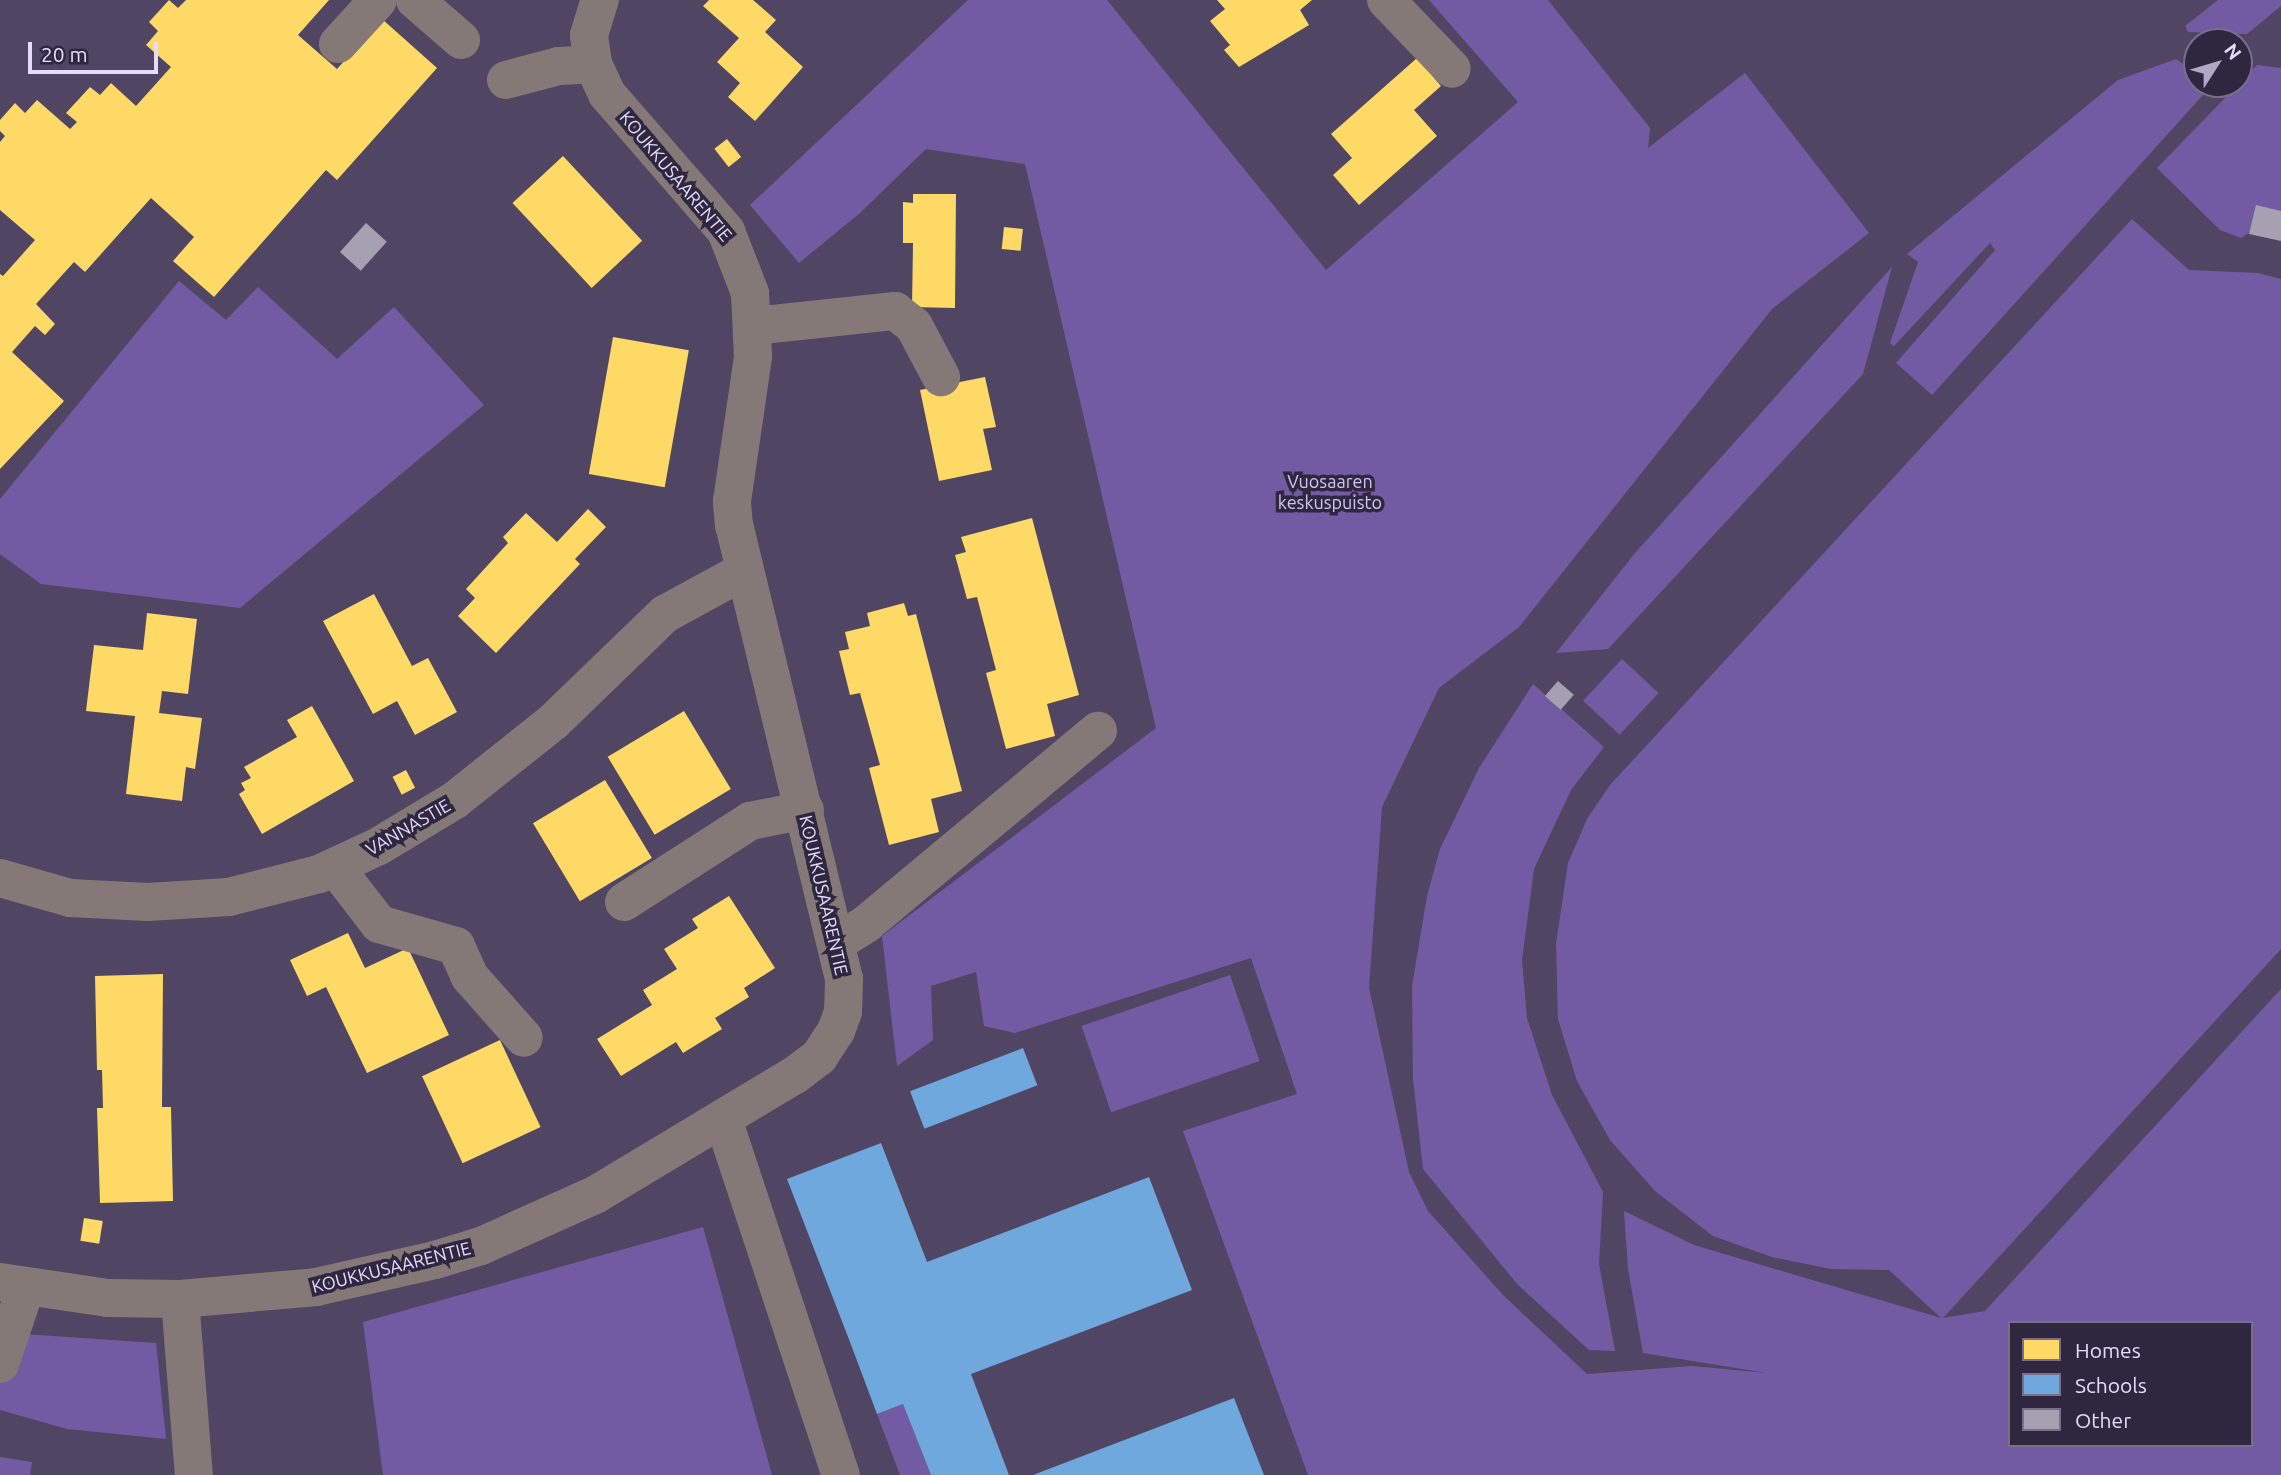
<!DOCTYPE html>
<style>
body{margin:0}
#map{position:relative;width:2281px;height:1475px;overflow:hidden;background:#504663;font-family:Ubuntu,sans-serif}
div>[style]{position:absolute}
.green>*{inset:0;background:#735ba4;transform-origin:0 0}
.homes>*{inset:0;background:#ffd966;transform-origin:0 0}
.schools>*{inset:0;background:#6fa8dc;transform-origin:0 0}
.building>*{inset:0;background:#a6a1b1;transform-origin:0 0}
.minor>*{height:38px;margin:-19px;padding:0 19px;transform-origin:19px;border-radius:19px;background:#857978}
span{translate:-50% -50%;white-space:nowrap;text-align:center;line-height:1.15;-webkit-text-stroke:7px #2f2740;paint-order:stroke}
.street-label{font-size:18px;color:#e5dcfc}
.park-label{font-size:18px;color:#d1c5f1}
.legend{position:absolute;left:2008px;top:1321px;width:245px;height:126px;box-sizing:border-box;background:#2f2740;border:2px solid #786f8b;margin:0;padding:9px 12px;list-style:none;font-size:21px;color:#e5dcfc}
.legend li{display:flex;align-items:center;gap:14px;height:35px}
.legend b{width:35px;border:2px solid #786f8b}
.north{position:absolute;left:2183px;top:28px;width:70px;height:70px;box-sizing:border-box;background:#2f2740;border:2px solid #786f8b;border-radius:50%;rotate:53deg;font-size:19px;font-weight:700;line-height:28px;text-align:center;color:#e5dcfc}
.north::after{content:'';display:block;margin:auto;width:24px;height:32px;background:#b1a8c6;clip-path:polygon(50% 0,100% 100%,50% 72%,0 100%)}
.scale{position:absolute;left:28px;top:42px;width:130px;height:32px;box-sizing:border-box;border:4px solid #e5dcfc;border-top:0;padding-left:9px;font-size:21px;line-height:24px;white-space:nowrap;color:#e5dcfc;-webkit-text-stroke:5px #2f2740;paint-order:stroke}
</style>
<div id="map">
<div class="green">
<div style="clip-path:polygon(evenodd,968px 0,1107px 0,1326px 270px,1518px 102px,1429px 0,1548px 0,1650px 128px,1648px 148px,1745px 73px,1869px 233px,1772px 309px,1519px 627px,1439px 688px,1382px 807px,1369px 988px,1409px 1172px,1428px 1211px,1504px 1296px,1587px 1374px,1692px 1366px,1767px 1373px,1643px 1353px,1628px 1269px,1624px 1211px,1694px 1245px,1941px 1318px,1889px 1270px,1831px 1269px,1772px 1257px,1713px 1236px,1655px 1191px,1610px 1140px,1577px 1081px,1558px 1019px,1556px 944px,1568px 863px,1587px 819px,1610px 785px,2132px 219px,2189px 270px,2258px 273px,2281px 279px,2281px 949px,1943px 1318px,1985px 1311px,2281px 989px,2281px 1475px,1308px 1475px,1183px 1131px,1297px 1094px,1251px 958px,1015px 1033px,984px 1026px,976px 972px,931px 986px,933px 1040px,897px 1066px,882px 936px,1156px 728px,1025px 164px,926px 149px,860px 213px,799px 263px,750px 205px,968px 0,2010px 1323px,2251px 1323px,2251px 1445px,2010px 1445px,2010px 1323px)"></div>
<div style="clip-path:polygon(2218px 0,2281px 0,2281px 6px,2247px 34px,2188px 32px,2185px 26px)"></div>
<div style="clip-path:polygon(2176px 59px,2197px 74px,2197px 84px,2212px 85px,1932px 395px,1896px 363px,1995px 250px,1990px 243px,1894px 346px,1890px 343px,1918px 262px,1907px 254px,2118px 80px)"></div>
<div style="clip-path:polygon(2257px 65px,2281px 68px,2281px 211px,2241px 238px,2220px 230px,2157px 168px)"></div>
<div style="clip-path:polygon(1892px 267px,1863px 374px,1608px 649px,1556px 653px,1635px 553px)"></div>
<div style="clip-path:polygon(179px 281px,226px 320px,258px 287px,337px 359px,394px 307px,484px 405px,240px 608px,41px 584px,0 554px,0 499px)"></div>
<div style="left:1622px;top:659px;width:50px;height:57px;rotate:43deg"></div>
<div style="clip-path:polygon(1533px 684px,1604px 747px,1571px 790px,1534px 869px,1522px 960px,1527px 1018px,1552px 1095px,1603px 1192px,1599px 1264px,1615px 1351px,1589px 1350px,1518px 1285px,1423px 1169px,1413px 1079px,1412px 986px,1427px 896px,1440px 849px,1479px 768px)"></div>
<div style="left:1230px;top:975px;width:91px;height:157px;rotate:71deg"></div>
<div style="clip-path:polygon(703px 1227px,772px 1475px,383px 1475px,363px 1322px)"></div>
<div style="clip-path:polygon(23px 1334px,156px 1343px,166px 1439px,67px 1429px,0 1410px,0 1380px)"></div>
<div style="clip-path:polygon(903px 1404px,931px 1475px,900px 1475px,877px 1414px)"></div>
<div style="clip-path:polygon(0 1457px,32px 1462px,30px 1475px,0 1475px)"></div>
</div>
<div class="homes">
<div style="clip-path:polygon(169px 0,178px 8px,186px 0,329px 0,298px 35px,337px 69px,382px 19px,437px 68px,337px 180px,326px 170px,214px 297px,173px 261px,194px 237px,151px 198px,85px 272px,74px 262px,36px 304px,55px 324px,45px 335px,35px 326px,12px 352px,64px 401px,0 469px,0 274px,3px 276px,35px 240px,0 210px,0 142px,5px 136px,0 131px,0 120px,15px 103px,25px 113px,37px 100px,70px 129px,77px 122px,66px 113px,90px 87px,100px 95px,111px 83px,136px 106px,171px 67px,146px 45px,158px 31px,149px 22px)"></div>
<div style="clip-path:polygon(709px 0,753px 0,776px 20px,765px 32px,803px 67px,755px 121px,728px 97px,740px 83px,717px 62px,739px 38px,703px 6px)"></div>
<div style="clip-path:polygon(1217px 0,1312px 0,1300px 10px,1309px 25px,1239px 67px,1224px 50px,1230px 45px,1210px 21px,1225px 9px)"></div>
<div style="clip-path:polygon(1417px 58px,1441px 86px,1414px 110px,1437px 136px,1359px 205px,1333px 175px,1352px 158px,1331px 134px)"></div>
<div style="left:727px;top:139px;width:23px;height:16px;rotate:52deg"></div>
<div style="left:563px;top:156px;width:116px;height:69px;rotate:47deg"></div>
<div style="clip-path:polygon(913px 194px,956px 194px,955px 308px,912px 307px,913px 243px,903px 243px,903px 202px,913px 203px)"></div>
<div style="left:1004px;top:227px;width:19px;height:22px;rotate:6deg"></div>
<div style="left:613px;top:337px;width:77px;height:139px;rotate:10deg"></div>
<div style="clip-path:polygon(985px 377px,996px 427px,983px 429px,992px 470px,939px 481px,920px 390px)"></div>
<div style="clip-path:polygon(588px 509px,606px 527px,575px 559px,580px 564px,496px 653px,458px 616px,475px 598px,466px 589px,508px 543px,503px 537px,526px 513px,557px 542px)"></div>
<div style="clip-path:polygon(1032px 518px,1079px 695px,1047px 704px,1055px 736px,1006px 749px,986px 673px,996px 670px,977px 597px,967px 599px,955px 555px,966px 552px,961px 537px)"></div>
<div style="clip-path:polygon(374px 594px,412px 666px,428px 658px,457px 712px,415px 735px,397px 701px,373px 714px,323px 621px)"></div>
<div style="clip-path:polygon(904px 603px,908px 616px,916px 614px,962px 791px,931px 799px,939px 832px,889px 845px,869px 768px,880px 765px,860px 693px,850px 695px,839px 651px,849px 649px,845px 632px,870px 626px,867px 613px)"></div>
<div style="clip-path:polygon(147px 613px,197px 619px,188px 694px,162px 691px,159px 713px,202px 718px,195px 769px,186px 767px,182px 801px,126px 794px,135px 716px,86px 711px,94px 645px,143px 650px)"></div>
<div style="clip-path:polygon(312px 706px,354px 781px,262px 834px,239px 794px,245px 790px,241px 783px,251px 778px,244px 767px,297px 737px,287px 720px)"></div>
<div style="left:684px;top:711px;width:91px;height:89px;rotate:59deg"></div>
<div style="left:406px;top:770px;width:20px;height:15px;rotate:63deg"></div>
<div style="left:605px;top:780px;width:91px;height:84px;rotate:59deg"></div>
<div style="clip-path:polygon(729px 896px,775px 968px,744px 988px,749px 997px,715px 1018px,722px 1029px,683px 1053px,676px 1042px,621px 1076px,597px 1039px,652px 1005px,643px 990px,677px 969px,664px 949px,698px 928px,692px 919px)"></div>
<div style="clip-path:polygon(348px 933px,365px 968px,408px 948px,449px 1035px,367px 1073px,326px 987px,307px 996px,290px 960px)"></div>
<div style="clip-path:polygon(163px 974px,162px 1107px,171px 1107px,173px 1201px,100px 1203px,97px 1108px,103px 1108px,102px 1070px,97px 1070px,95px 976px)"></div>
<div style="left:500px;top:1040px;width:96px;height:86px;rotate:65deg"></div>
<div style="left:84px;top:1218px;width:19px;height:23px;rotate:9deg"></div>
</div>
<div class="schools">
<div style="left:1023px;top:1048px;width:40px;height:121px;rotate:69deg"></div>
<div style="clip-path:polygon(881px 1143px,927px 1262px,1149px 1177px,1168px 1227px,1192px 1290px,971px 1374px,1009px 1475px,931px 1475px,903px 1404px,877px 1414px,850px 1342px,787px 1179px)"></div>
<div style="clip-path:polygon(1234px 1398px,1264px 1475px,1033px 1475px)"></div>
</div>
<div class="building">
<div style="clip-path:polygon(2256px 205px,2281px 211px,2281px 241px,2249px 234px)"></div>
<div style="left:366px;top:223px;width:28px;height:39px;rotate:42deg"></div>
<div style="left:1558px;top:681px;width:21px;height:20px;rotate:41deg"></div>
</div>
<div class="minor">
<div style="left:415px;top:0;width:61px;rotate:41deg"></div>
<div style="left:1386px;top:0;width:95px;rotate:46.3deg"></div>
<div style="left:338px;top:44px;width:59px;rotate:-47.7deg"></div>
<div style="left:506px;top:80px;width:55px;rotate:-14.8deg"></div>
<div style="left:559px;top:66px;width:34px;rotate:-3deg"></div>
<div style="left:754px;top:326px;width:142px;rotate:-6.1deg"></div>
<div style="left:895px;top:311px;width:24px;rotate:38deg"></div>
<div style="left:914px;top:326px;width:58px;rotate:62.1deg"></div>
<div style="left:335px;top:867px;width:72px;rotate:52.3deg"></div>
<div style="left:379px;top:924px;width:80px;rotate:15.9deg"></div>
<div style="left:456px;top:946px;width:34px;rotate:66deg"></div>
<div style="left:470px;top:977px;width:81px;rotate:48.5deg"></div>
<div style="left:0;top:878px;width:73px;rotate:15.9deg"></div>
<div style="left:70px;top:898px;width:78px;rotate:2.9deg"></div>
<div style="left:148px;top:902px;width:81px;rotate:-3.5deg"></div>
<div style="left:229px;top:897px;width:93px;rotate:-14.3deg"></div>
<div style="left:319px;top:874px;width:66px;rotate:-25deg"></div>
<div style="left:379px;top:846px;width:89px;rotate:-31.2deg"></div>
<div style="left:455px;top:800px;width:125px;rotate:-38.5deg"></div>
<div style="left:553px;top:722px;width:156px;rotate:-44deg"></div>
<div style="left:665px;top:614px;width:90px;rotate:-28.6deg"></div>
<div style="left:624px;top:902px;width:150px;rotate:-32.7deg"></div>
<div style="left:750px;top:821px;width:56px;rotate:-11.3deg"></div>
<div style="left:836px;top:943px;width:36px;rotate:-32deg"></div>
<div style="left:866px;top:924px;width:302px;rotate:-39.8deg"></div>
<div style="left:723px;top:1119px;width:375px;rotate:71.7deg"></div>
<div style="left:0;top:1282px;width:109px;rotate:8.4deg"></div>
<div style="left:108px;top:1298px;width:72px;rotate:0.8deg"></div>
<div style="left:180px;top:1299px;width:137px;rotate:-5deg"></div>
<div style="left:316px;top:1287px;width:122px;rotate:-12.8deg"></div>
<div style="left:435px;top:1260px;width:48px;rotate:-16.9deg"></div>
<div style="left:481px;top:1246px;width:125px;rotate:-24.1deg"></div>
<div style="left:595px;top:1195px;width:233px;rotate:-31deg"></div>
<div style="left:795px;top:1075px;width:30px;rotate:-37deg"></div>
<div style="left:819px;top:1057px;width:31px;rotate:-57deg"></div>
<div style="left:836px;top:1031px;width:20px;rotate:-70deg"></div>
<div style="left:843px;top:1012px;width:33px;rotate:-88deg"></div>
<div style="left:844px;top:979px;width:466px;rotate:-103.6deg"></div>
<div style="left:734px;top:526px;width:25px;rotate:-95deg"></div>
<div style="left:732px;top:501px;width:146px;rotate:-81.7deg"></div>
<div style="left:753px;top:357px;width:64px;rotate:-92.7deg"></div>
<div style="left:750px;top:293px;width:66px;rotate:-111.2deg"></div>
<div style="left:726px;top:231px;width:181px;rotate:-131deg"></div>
<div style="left:607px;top:94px;width:33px;rotate:-115deg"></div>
<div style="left:593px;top:64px;width:29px;rotate:-98deg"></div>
<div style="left:589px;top:35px;width:37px;rotate:-73deg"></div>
<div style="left:180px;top:1299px;width:177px;rotate:85.5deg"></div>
<div style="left:0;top:1364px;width:81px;rotate:-71.3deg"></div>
</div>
<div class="street-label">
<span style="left:676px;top:176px;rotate:50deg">KOUKKUSAARENTIE</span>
<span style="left:408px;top:827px;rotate:-30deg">VANNASTIE</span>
<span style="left:824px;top:895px;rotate:77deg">KOUKKUSAARENTIE</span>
<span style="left:391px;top:1267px;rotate:-14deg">KOUKKUSAARENTIE</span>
</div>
<div class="park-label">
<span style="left:1330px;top:492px">Vuosaaren<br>keskuspuisto</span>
</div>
<ul class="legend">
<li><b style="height:19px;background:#ffd966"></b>Homes</li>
<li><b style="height:19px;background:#6fa8dc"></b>Schools</li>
<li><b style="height:19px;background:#a6a1b1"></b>Other</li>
</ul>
<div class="north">N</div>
<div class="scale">20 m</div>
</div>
